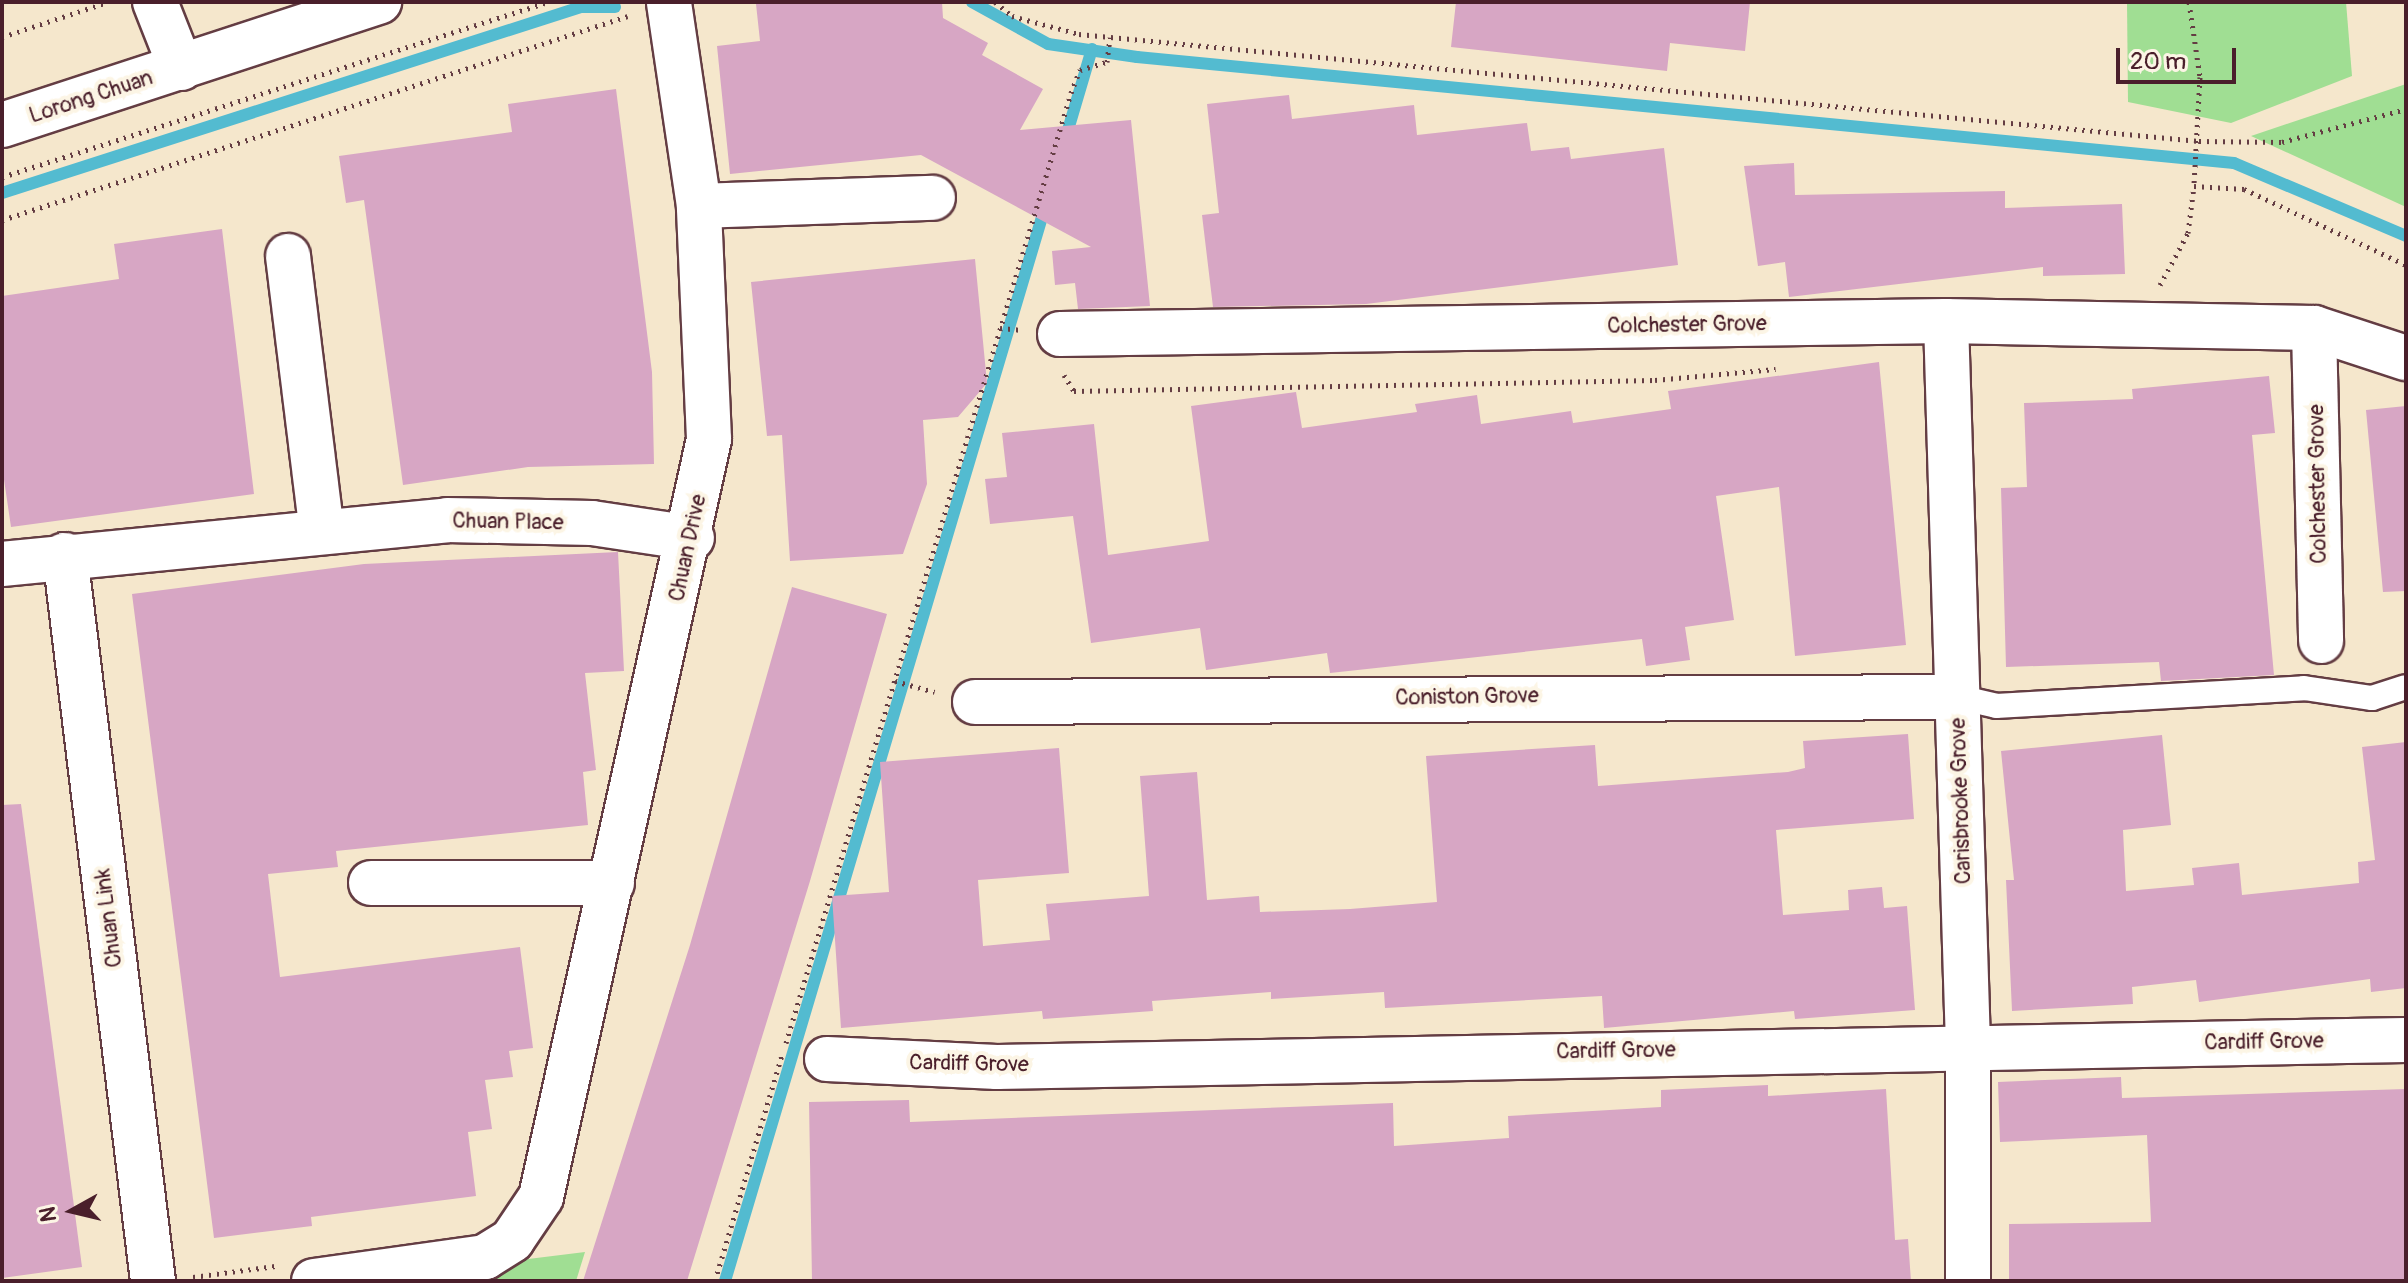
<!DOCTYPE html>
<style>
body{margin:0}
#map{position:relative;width:2408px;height:1283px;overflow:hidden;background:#f5e7cc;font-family:Pangolin,sans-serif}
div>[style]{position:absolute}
.green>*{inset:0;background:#a0de93}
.stream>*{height:12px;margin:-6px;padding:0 6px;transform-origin:6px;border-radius:6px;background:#53bbd0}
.building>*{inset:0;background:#d7a6c4}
.path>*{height:5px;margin-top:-2.5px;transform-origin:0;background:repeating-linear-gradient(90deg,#643d43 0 2px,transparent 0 8px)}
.roads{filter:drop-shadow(2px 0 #643d43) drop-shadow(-2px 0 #643d43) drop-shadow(0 2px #643d43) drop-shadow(0 -2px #643d43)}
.service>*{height:24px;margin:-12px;padding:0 12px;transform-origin:12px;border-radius:12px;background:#fff}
.minor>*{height:44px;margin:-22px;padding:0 22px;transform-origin:22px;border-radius:22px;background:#fff}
.tertiary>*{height:44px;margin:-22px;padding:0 22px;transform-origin:22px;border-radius:22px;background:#fff}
span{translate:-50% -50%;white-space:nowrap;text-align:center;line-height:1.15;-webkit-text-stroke:8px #fcf5e5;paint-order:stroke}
.street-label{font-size:22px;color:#4a1f2b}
.frame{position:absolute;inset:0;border:4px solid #4a1f2b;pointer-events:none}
.north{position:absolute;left:32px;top:1171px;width:80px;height:80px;-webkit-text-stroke:6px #fcf5e5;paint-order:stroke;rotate:262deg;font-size:22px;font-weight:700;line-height:32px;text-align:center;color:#4a1f2b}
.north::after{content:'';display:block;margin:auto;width:28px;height:36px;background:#4a1f2b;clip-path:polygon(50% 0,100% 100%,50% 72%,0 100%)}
.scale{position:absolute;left:2116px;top:48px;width:120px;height:36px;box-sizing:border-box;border:4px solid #4a1f2b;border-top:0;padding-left:10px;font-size:24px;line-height:28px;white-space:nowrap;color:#4a1f2b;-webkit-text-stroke:6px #fcf5e5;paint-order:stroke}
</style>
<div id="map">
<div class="green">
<div style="clip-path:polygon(2127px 2px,2346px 2px,2352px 76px,2231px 123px,2128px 102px)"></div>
<div style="clip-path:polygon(2406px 84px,2406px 207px,2251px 136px)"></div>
<div style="clip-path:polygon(585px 1252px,576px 1281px,351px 1281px)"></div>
</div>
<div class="stream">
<div style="left:972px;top:2px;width:87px;rotate:28.9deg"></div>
<div style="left:1048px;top:44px;width:90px;rotate:8.3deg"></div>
<div style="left:1137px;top:57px;width:1102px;rotate:5.52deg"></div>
<div style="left:2234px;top:163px;width:187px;rotate:23deg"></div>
<div style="left:1065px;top:140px;width:95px;rotate:-73.5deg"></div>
<div style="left:2px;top:193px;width:608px;rotate:-17.81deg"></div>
<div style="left:581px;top:7px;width:34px"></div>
<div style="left:725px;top:1281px;width:1121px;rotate:-73.41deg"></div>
</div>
<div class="building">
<div style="clip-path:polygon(942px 2px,943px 18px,988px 43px,982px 55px,1043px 89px,1020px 130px,1131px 120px,1150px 306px,1078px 309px,1075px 283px,1055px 285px,1052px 251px,1091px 247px,921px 155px,730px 174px,717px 46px,760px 41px,756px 4px)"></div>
<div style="clip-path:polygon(1456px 2px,1750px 2px,1745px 51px,1670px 43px,1667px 71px,1451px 47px)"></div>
<div style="clip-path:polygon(616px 89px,652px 372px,654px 464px,528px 467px,403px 485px,364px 200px,346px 203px,339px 156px,512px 132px,508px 104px)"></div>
<div style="clip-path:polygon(1289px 95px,1292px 119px,1414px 105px,1417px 135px,1527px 123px,1531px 151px,1569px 147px,1571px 159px,1664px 148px,1678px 265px,1366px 304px,1213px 307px,1202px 215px,1219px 213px,1207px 104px)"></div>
<div style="clip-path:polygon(1794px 163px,1795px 195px,2005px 191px,2005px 208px,2122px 204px,2125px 274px,2043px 276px,2043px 267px,1789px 297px,1785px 262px,1758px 266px,1744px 166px)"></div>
<div style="clip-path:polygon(222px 229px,254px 494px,11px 527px,2px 466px,2px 296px,119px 279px,114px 244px)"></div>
<div style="clip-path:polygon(975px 259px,987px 383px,958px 417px,923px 420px,927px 484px,903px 554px,790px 561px,782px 435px,767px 436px,751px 282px)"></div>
<div style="clip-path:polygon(1879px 362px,1906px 645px,1795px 656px,1779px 487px,1716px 496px,1734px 620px,1685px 627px,1690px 660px,1646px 666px,1642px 639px,1330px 673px,1327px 653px,1206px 670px,1200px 628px,1091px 643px,1073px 516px,990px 524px,985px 479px,1007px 477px,1002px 433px,1094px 424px,1108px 555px,1209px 541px,1191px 406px,1296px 392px,1302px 428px,1417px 412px,1415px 404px,1477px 395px,1481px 424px,1571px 411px,1573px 423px,1671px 409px,1668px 391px)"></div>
<div style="clip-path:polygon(2269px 376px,2275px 433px,2252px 435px,2274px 675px,2161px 681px,2159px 662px,2006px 667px,2001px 488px,2027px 487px,2024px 403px,2133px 399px,2132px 389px)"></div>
<div style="clip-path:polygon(2406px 406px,2406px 591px,2383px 592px,2366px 410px)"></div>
<div style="clip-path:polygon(618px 552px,624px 671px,585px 673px,596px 770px,583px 772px,588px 825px,336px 851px,338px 867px,268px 874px,280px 977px,520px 947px,533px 1048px,509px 1051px,513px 1077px,485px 1080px,492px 1129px,468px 1132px,476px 1196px,311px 1217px,312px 1226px,214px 1238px,132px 594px,364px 564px)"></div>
<div style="clip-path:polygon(792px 587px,887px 614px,810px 881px,687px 1281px,583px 1281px,690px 945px)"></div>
<div style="clip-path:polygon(1908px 734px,1914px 819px,1776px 830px,1783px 915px,1849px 910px,1848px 890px,1882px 887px,1884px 908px,1907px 906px,1915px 1010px,1795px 1019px,1794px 1011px,1604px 1028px,1602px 996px,1385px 1008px,1384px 992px,1271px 999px,1271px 992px,1152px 1001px,1153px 1011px,1043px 1019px,1042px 1011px,841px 1028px,832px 896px,889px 892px,880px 762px,1059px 748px,1069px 873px,978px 880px,983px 946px,1050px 940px,1046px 904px,1149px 896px,1140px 776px,1197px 772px,1207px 900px,1259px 896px,1260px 912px,1350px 909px,1437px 902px,1426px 756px,1595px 745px,1598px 786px,1788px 772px,1805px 768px,1803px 741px)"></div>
<div style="clip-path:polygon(2162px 735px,2171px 825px,2123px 830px,2126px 891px,2194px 885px,2192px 868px,2239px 863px,2242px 895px,2359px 883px,2358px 862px,2375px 860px,2362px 747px,2406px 742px,2406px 988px,2371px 992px,2370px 979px,2199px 1002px,2196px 980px,2132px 987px,2133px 1004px,2012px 1011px,2006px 880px,2014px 880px,2001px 751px)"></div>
<div style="clip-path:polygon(21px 804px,82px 1267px,2px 1278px,2px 805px)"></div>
<div style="clip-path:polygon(2121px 1077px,2122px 1098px,2406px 1089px,2406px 1281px,2009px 1281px,2009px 1224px,2151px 1222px,2147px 1135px,2000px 1142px,1998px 1082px)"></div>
<div style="clip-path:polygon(1768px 1085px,1768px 1096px,1886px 1089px,1895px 1240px,1908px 1239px,1911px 1281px,812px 1281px,809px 1102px,909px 1100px,910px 1122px,1393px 1103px,1394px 1146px,1509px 1138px,1508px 1116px,1661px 1107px,1661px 1090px)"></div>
</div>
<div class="path">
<div style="left:995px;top:2px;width:22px;rotate:39deg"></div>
<div style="left:1012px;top:16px;width:69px;rotate:15deg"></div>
<div style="left:1079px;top:34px;width:1125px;rotate:5.46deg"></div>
<div style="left:2199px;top:141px;width:83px;rotate:0.7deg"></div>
<div style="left:2282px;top:142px;width:128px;rotate:-14.9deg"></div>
<div style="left:2189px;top:2px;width:76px;rotate:81.7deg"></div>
<div style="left:2200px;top:77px;width:109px;rotate:93.2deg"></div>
<div style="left:2px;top:37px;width:112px;rotate:-18.3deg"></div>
<div style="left:2px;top:177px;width:573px;rotate:-17.77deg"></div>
<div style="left:2px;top:220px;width:658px;rotate:-18.05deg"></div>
<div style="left:2160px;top:285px;width:59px;rotate:-61.7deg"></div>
<div style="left:2188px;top:233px;width:47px;rotate:-82.7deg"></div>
<div style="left:2194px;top:186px;width:50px;rotate:3.4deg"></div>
<div style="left:2244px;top:189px;width:179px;rotate:25.1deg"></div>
<div style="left:1000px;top:328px;width:22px;rotate:5deg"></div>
<div style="left:1064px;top:375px;width:19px;rotate:58deg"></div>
<div style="left:1074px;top:391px;width:581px;rotate:-1.08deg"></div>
<div style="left:1655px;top:380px;width:121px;rotate:-5.2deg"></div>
<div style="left:895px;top:681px;width:41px;rotate:15.4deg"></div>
<div style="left:786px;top:1043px;width:992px;rotate:-73.3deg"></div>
<div style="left:1071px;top:93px;width:25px;rotate:-69deg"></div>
<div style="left:1080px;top:70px;width:28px;rotate:-17deg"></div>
<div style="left:1107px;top:62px;width:25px;rotate:-83deg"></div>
<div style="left:193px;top:1277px;width:83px;rotate:-7.6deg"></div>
<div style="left:715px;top:1281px;width:239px;rotate:-73.5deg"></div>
</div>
<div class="roads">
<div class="service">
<div style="left:1958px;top:697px;width:39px;rotate:13deg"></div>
<div style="left:1996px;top:706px;width:309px;rotate:-3.3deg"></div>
<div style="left:2304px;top:688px;width:69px;rotate:8.4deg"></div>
<div style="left:2372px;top:698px;width:35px;rotate:-18deg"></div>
</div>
<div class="minor">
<div style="left:155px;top:2px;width:71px;rotate:68.5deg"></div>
<div style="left:699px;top:206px;width:234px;rotate:-2deg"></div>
<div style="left:288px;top:256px;width:277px;rotate:83deg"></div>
<div style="left:1946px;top:321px;width:725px;rotate:88.26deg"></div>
<div style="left:1968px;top:1046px;width:235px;rotate:90deg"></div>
<div style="left:2314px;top:328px;width:313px;rotate:88.7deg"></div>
<div style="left:1060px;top:334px;width:886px;rotate:-0.84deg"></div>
<div style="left:1946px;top:321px;width:368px;rotate:1.1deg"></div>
<div style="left:2314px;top:328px;width:97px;rotate:18.1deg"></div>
<div style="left:65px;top:555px;width:731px;rotate:83.09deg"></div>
<div style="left:2px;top:564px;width:447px;rotate:-5.6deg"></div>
<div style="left:447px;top:520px;width:145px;rotate:1.2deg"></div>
<div style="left:592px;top:523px;width:101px;rotate:8.5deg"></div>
<div style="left:975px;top:702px;width:983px;rotate:-0.29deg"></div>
<div style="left:371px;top:883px;width:241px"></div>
<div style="left:827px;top:1059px;width:170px;rotate:2.7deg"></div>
<div style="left:997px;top:1067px;width:1409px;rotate:-1.1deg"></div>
<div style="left:314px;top:1281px;width:173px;rotate:-8deg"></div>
<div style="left:485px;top:1257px;width:32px;rotate:-32deg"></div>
<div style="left:512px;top:1240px;width:52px;rotate:-56deg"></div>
<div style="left:541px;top:1197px;width:776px;rotate:-77.5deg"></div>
<div style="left:709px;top:439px;width:233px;rotate:-92.5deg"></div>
<div style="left:699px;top:206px;width:206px;rotate:-98.4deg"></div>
</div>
<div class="tertiary">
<div style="left:2px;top:125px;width:397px;rotate:-18.1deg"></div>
</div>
</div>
<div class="street-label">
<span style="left:91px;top:97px;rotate:-18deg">Lorong Chuan</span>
<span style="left:1687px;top:325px;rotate:-1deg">Colchester Grove</span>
<span style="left:2318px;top:484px;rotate:-91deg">Colchester Grove</span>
<span style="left:508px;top:522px;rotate:1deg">Chuan Place</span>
<span style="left:688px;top:548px;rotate:-78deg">Chuan Drive</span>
<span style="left:1467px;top:697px;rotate:-1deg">Coniston Grove</span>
<span style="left:1961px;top:801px;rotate:-92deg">Carisbrooke Grove</span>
<span style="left:109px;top:918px;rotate:-97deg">Chuan Link</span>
<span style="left:2264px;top:1042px;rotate:-1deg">Cardiff Grove</span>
<span style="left:1616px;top:1051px;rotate:-1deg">Cardiff Grove</span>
<span style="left:969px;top:1064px;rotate:1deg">Cardiff Grove</span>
</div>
<div class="frame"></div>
<div class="north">N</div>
<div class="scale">20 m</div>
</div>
